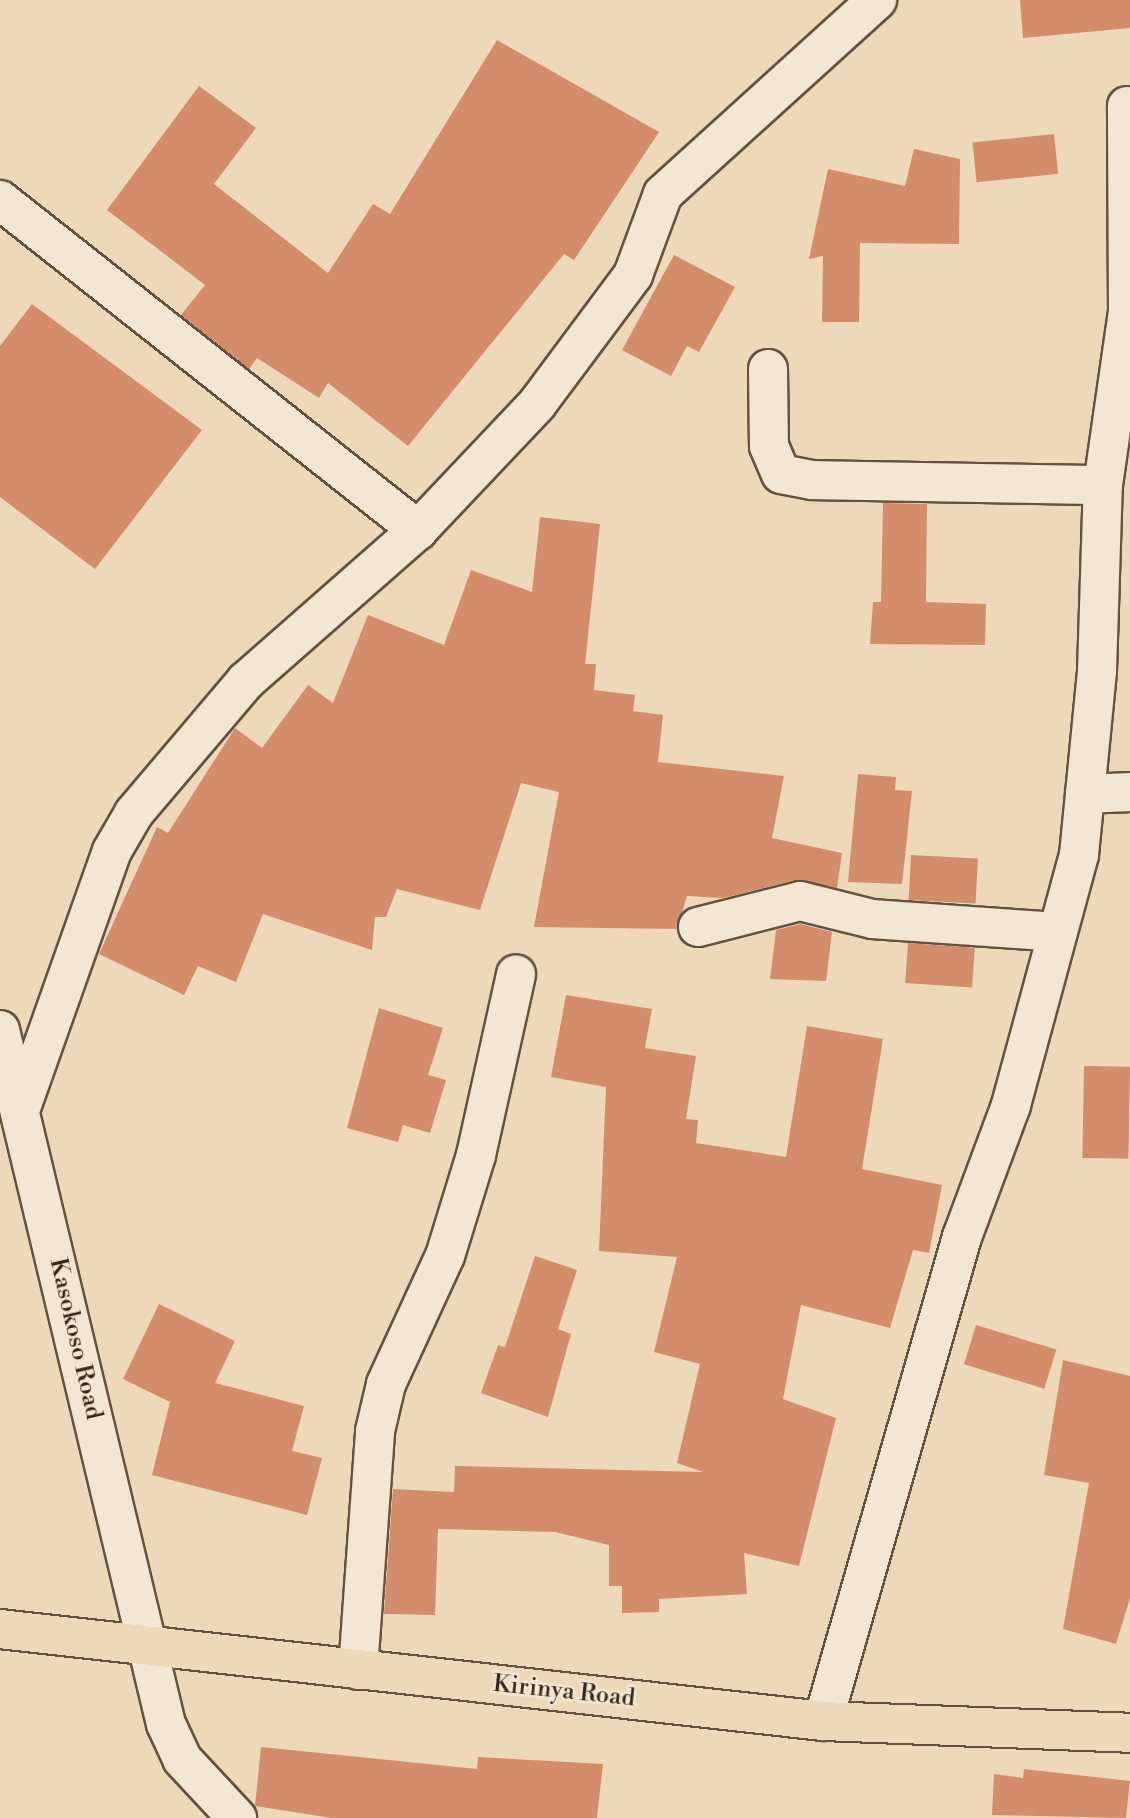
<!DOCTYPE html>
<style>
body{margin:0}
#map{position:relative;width:1130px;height:1818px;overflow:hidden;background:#edd8ba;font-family:"Libre Bodoni",serif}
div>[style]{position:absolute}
.building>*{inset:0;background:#d48d6b;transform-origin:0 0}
.roads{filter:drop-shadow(2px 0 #645240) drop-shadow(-2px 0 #645240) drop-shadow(0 2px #645240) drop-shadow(0 -2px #645240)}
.minor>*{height:38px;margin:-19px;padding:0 19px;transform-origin:19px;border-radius:19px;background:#f3e6d2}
.major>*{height:38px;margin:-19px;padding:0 19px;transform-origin:19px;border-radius:19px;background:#edd8ba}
span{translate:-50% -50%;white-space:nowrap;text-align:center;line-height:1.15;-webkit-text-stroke:5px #f3e6d2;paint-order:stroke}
.street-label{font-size:24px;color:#362517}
</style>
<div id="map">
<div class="building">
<div style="clip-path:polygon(1020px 0,1130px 0,1130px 28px,1023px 38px)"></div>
<div style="clip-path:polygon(497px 40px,659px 132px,574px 260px,564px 254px,408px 446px,328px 383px,319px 398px,257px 358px,249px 369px,181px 315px,205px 285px,107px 210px,199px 86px,256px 128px,214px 184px,328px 273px,373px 204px,390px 214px)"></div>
<div style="left:1054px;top:134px;width:40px;height:82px;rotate:84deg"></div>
<div style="clip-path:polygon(914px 149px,960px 159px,959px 244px,860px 243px,859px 322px,822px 322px,823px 256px,809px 259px,828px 169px,905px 186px)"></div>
<div style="clip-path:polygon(674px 255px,735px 287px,699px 352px,687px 346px,671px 376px,622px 350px)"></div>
<div style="clip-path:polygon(32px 304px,202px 430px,95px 569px,0 497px,0 346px)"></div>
<div style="clip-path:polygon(883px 503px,927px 504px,926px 602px,986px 604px,985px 645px,870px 644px,873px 602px,881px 602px)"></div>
<div style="clip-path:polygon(540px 517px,600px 524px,585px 664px,596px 664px,594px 690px,635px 695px,633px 711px,663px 715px,658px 762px,784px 776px,772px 838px,842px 853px,837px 888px,795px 880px,723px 898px,687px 896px,677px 929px,534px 927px,559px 792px,521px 783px,480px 910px,397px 889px,386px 917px,375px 917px,372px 950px,263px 914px,236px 982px,198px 966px,184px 995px,99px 954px,157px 827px,168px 833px,235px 728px,262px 748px,308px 685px,333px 703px,368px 615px,444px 645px,471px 570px,532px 592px)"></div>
<div style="clip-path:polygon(858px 774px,896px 777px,895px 790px,912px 791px,902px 884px,848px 882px)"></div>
<div style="left:911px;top:855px;width:67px;height:45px;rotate:3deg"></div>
<div style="clip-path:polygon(800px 924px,832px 932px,826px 981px,770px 979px,776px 930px)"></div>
<div style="left:908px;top:943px;width:67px;height:40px;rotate:4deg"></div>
<div style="clip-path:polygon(566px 995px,652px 1009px,645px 1048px,696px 1056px,686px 1119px,698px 1120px,696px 1143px,786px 1157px,807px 1026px,883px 1039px,862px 1169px,942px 1185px,929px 1253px,913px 1250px,890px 1328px,801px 1305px,783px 1399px,836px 1418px,799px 1566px,744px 1553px,747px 1594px,659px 1599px,659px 1612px,622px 1613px,622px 1586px,609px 1586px,609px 1545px,555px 1532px,438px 1529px,435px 1615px,384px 1614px,393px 1489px,454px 1492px,455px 1466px,703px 1472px,677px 1463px,700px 1364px,654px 1352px,677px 1257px,599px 1251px,606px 1087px,551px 1077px)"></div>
<div style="clip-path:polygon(379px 1008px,443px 1028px,428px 1075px,446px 1080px,430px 1133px,403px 1125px,398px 1142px,347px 1128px)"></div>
<div style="left:1084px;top:1066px;width:46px;height:92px;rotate:1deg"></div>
<div style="clip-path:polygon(535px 1256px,577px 1270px,558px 1329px,571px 1334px,548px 1417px,481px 1393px,498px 1345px,505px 1347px)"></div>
<div style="clip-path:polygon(159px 1304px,235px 1341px,215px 1383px,304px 1406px,292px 1451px,322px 1458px,307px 1515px,152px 1475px,170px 1402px,123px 1379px)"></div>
<div style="left:976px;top:1325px;width:84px;height:41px;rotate:17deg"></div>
<div style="clip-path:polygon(1063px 1360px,1130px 1376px,1130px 1598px,1116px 1644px,1063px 1629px,1089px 1483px,1044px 1475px)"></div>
<div style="clip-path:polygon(261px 1747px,477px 1769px,478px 1757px,603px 1764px,597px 1818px,332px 1818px,255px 1806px)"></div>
<div style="clip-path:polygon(1024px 1769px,1130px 1781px,1126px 1818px,992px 1815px,994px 1774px,1023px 1778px)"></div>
</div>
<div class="roads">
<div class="minor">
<div style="left:0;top:200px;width:533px;rotate:38.29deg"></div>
<div style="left:768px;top:369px;width:77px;rotate:89.3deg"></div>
<div style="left:769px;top:446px;width:30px;rotate:67deg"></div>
<div style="left:781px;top:474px;width:32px;rotate:11deg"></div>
<div style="left:812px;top:480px;width:291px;rotate:1deg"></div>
<div style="left:1085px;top:794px;width:45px;rotate:-2.5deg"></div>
<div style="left:698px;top:927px;width:105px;rotate:-14.3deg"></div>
<div style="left:800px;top:901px;width:74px;rotate:14deg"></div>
<div style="left:872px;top:919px;width:185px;rotate:4deg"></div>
<div style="left:0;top:1030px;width:714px;rotate:76.55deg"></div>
<div style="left:166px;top:1724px;width:38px;rotate:65deg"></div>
<div style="left:182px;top:1759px;width:81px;rotate:47deg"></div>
<div style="left:22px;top:1105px;width:269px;rotate:-70.5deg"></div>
<div style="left:112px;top:851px;width:44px;rotate:-59.9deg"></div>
<div style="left:134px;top:813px;width:173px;rotate:-49.7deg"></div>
<div style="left:246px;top:681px;width:229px;rotate:-41.3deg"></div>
<div style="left:418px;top:530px;width:173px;rotate:-46.6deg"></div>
<div style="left:537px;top:404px;width:161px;rotate:-53.3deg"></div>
<div style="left:633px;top:275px;width:86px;rotate:-69.7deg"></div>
<div style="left:663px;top:194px;width:289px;rotate:-42.2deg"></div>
<div style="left:358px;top:1670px;width:240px;rotate:-85.9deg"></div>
<div style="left:375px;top:1431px;width:48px;rotate:-76.8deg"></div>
<div style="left:386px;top:1384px;width:141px;rotate:-65.3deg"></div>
<div style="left:445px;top:1256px;width:106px;rotate:-72.9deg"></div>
<div style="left:476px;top:1155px;width:185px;rotate:-77.5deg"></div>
<div style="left:823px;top:1721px;width:504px;rotate:-73.98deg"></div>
<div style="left:962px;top:1237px;width:141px;rotate:-69.6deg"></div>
<div style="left:1011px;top:1105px;width:259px;rotate:-74.8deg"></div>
<div style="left:1079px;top:855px;width:185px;rotate:-84.4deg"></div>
<div style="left:1097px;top:671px;width:186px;rotate:-88.2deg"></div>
<div style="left:1103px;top:485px;width:176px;rotate:-81.8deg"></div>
<div style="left:1128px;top:311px;width:205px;rotate:-90.3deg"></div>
</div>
<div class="major">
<div style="left:0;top:1629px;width:828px;rotate:6.38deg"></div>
<div style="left:823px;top:1721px;width:307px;rotate:2.2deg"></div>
</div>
</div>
<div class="street-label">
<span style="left:75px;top:1339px;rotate:77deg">Kasokoso Road</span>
<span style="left:564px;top:1692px;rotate:6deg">Kirinya Road</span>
</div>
</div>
